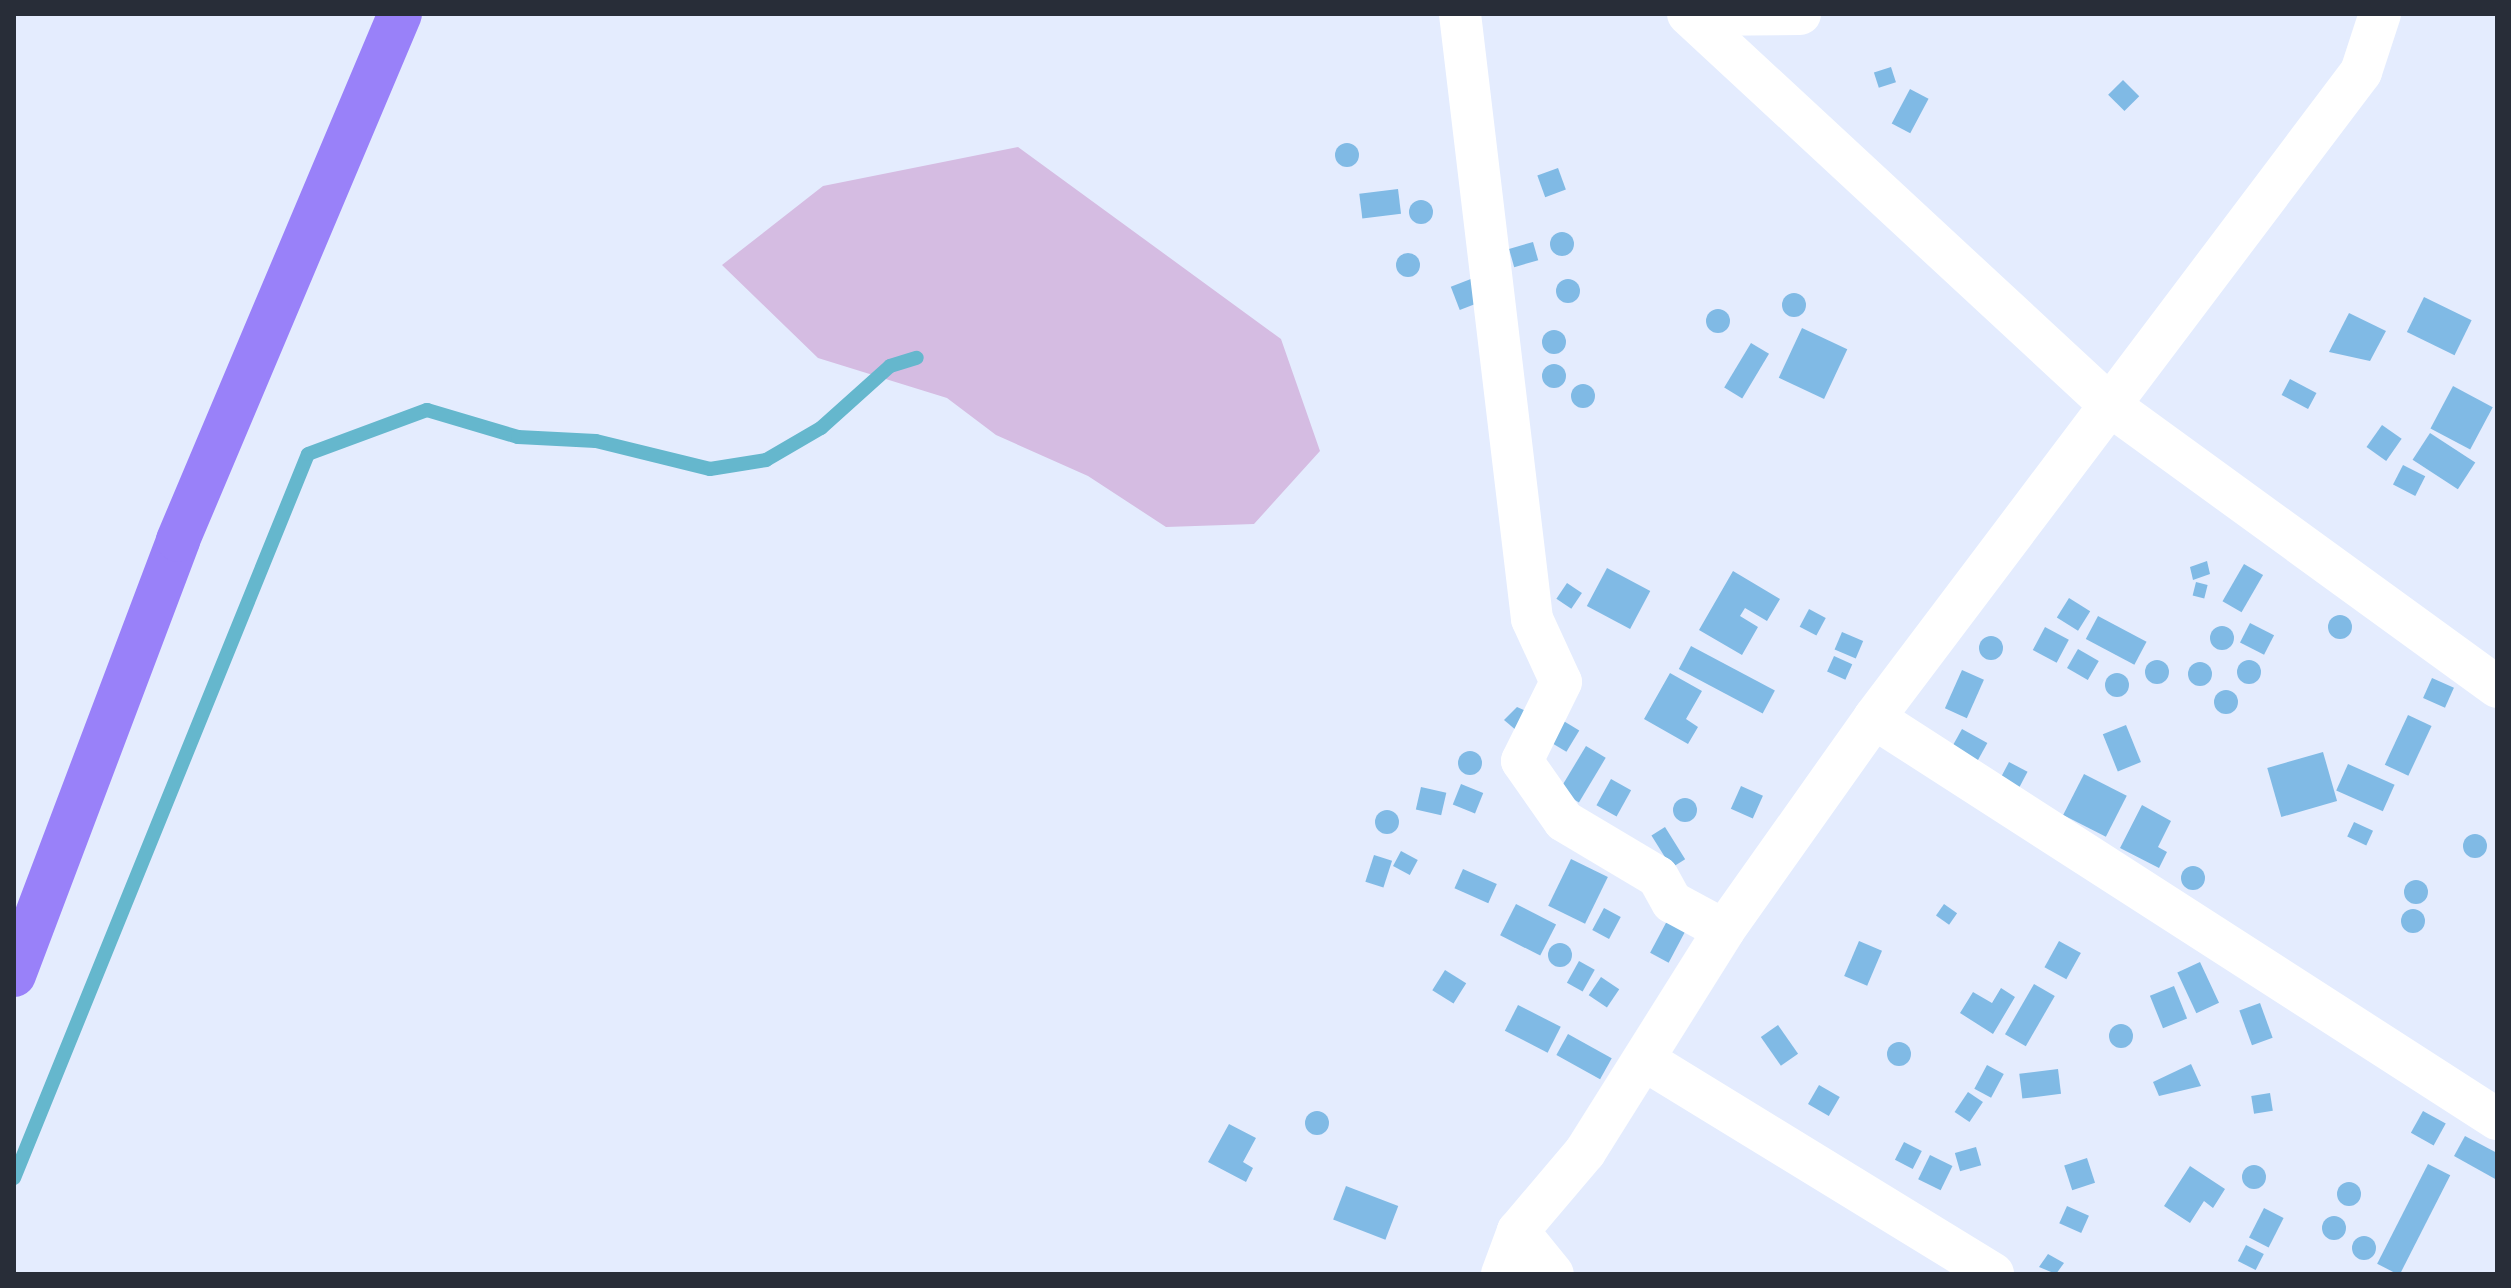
<!DOCTYPE html>
<style>
body{margin:0}
#map{position:relative;width:2511px;height:1288px;overflow:hidden;background:#e4ecfe;font-family:"Playfair Display",serif}
div>[style]{position:absolute}
.green>*{inset:0;background:#d5bce2}
.stream>*{height:14px;margin:-7px;padding:0 7px;transform-origin:7px;border-radius:7px;background:#65b7cd}
.building>*{inset:0;background:#80bae5;transform-origin:0 0}
.round{border-radius:50%}
.minor>*{height:42px;margin:-21px;padding:0 21px;transform-origin:21px;border-radius:21px;background:#fff}
.highway>*{height:44px;margin:-22px;padding:0 22px;transform-origin:22px;border-radius:22px;background:#9981f9}
span{translate:-50% -50%;white-space:nowrap;text-align:center;line-height:1.15;-webkit-text-stroke:6px #e4ecfe;paint-order:stroke}
.frame{position:absolute;inset:0;border:16px solid #282d38;pointer-events:none}
</style>
<div id="map">
<div class="green">
<div style="clip-path:polygon(1018px 147px,1281px 339px,1320px 451px,1254px 524px,1166px 527px,1088px 476px,996px 435px,947px 398px,818px 358px,722px 265px,823px 186px)"></div>
</div>
<div class="stream">
<div style="left:14px;top:1178px;width:781px;rotate:-67.9deg"></div>
<div style="left:308px;top:454px;width:127px;rotate:-20.3deg"></div>
<div style="left:427px;top:410px;width:95px;rotate:16.5deg"></div>
<div style="left:518px;top:437px;width:78px;rotate:2.9deg"></div>
<div style="left:596px;top:441px;width:117px;rotate:13.8deg"></div>
<div style="left:710px;top:469px;width:57px;rotate:-9.1deg"></div>
<div style="left:766px;top:460px;width:64px;rotate:-30.2deg"></div>
<div style="left:821px;top:428px;width:93px;rotate:-41.9deg"></div>
<div style="left:890px;top:366px;width:28px;rotate:-17deg"></div>
</div>
<div class="building">
<div style="left:1891px;top:67px;width:16px;height:18px;rotate:72deg"></div>
<div style="left:2123px;top:80px;width:23px;height:21px;rotate:45deg"></div>
<div style="left:1910px;top:89px;width:21px;height:39px;rotate:28deg"></div>
<div class="round" style="left:1335px;top:143px;width:24px;height:24px"></div>
<div style="left:1558px;top:168px;width:23px;height:22px;rotate:70deg"></div>
<div style="left:1398px;top:189px;width:25px;height:39px;rotate:83deg"></div>
<div class="round" style="left:1409px;top:200px;width:24px;height:24px"></div>
<div class="round" style="left:1550px;top:232px;width:24px;height:24px"></div>
<div style="left:1533px;top:242px;width:19px;height:25px;rotate:74deg"></div>
<div class="round" style="left:1396px;top:253px;width:24px;height:24px"></div>
<div style="left:1476px;top:277px;width:25px;height:27px;rotate:69deg"></div>
<div class="round" style="left:1556px;top:279px;width:24px;height:24px"></div>
<div class="round" style="left:1782px;top:293px;width:24px;height:24px"></div>
<div style="left:2424px;top:297px;width:53px;height:39px;rotate:26deg"></div>
<div class="round" style="left:1706px;top:309px;width:24px;height:24px"></div>
<div style="clip-path:polygon(2349px 313px,2386px 331px,2370px 361px,2329px 352px)"></div>
<div style="left:1802px;top:328px;width:50px;height:55px;rotate:25deg"></div>
<div class="round" style="left:1542px;top:330px;width:24px;height:24px"></div>
<div style="left:1751px;top:343px;width:21px;height:52px;rotate:31deg"></div>
<div class="round" style="left:1542px;top:364px;width:24px;height:24px"></div>
<div style="left:2290px;top:379px;width:30px;height:18px;rotate:28deg"></div>
<div class="round" style="left:1571px;top:384px;width:24px;height:24px"></div>
<div style="left:2453px;top:386px;width:45px;height:48px;rotate:28deg"></div>
<div style="left:2382px;top:425px;width:24px;height:27px;rotate:35deg"></div>
<div style="left:2430px;top:433px;width:54px;height:32px;rotate:33deg"></div>
<div style="left:2403px;top:465px;width:25px;height:22px;rotate:27deg"></div>
<div style="clip-path:polygon(2207px 561px,2210px 574px,2193px 580px,2190px 567px)"></div>
<div style="left:2244px;top:564px;width:22px;height:43px;rotate:30deg"></div>
<div style="left:1607px;top:568px;width:49px;height:43px;rotate:28deg"></div>
<div style="clip-path:polygon(1733px 571px,1780px 599px,1767px 621px,1745px 608px,1740px 616px,1758px 627px,1742px 655px,1699px 630px)"></div>
<div style="left:2196px;top:582px;width:12px;height:14px;rotate:14deg"></div>
<div style="left:1567px;top:583px;width:18px;height:19px;rotate:34deg"></div>
<div style="left:2069px;top:598px;width:25px;height:23px;rotate:32deg"></div>
<div style="left:1809px;top:609px;width:19px;height:20px;rotate:28deg"></div>
<div class="round" style="left:2328px;top:615px;width:24px;height:24px"></div>
<div style="left:2098px;top:616px;width:55px;height:26px;rotate:28deg"></div>
<div style="left:2250px;top:623px;width:27px;height:22px;rotate:27deg"></div>
<div class="round" style="left:2210px;top:626px;width:24px;height:24px"></div>
<div style="left:2045px;top:627px;width:27px;height:26px;rotate:28deg"></div>
<div style="left:1842px;top:632px;width:23px;height:19px;rotate:23deg"></div>
<div class="round" style="left:1979px;top:636px;width:24px;height:24px"></div>
<div style="left:1691px;top:646px;width:95px;height:26px;rotate:28deg"></div>
<div style="left:2078px;top:649px;width:24px;height:22px;rotate:30deg"></div>
<div style="left:1834px;top:656px;width:20px;height:17px;rotate:24deg"></div>
<div class="round" style="left:2237px;top:660px;width:24px;height:24px"></div>
<div class="round" style="left:2145px;top:660px;width:24px;height:24px"></div>
<div class="round" style="left:2188px;top:662px;width:24px;height:24px"></div>
<div style="left:1962px;top:670px;width:24px;height:42px;rotate:24deg"></div>
<div style="clip-path:polygon(1670px 673px,1702px 691px,1686px 719px,1698px 727px,1688px 744px,1644px 719px)"></div>
<div class="round" style="left:2105px;top:673px;width:24px;height:24px"></div>
<div style="left:2432px;top:678px;width:24px;height:22px;rotate:24deg"></div>
<div class="round" style="left:2214px;top:690px;width:24px;height:24px"></div>
<div style="clip-path:polygon(1517px 707px,1526px 711px,1517px 731px,1504px 720px)"></div>
<div style="left:2408px;top:715px;width:26px;height:55px;rotate:25deg"></div>
<div style="left:1557px;top:717px;width:26px;height:25px;rotate:31deg"></div>
<div style="left:2126px;top:725px;width:40px;height:25px;rotate:68deg"></div>
<div style="left:1962px;top:729px;width:29px;height:23px;rotate:29deg"></div>
<div style="left:1586px;top:746px;width:23px;height:52px;rotate:31deg"></div>
<div class="round" style="left:1458px;top:751px;width:24px;height:24px"></div>
<div style="left:2323px;top:752px;width:51px;height:58px;rotate:74deg"></div>
<div style="left:2009px;top:762px;width:21px;height:18px;rotate:28deg"></div>
<div style="left:2348px;top:764px;width:51px;height:29px;rotate:24deg"></div>
<div style="left:2084px;top:774px;width:48px;height:46px;rotate:27deg"></div>
<div style="left:1611px;top:779px;width:23px;height:30px;rotate:29deg"></div>
<div style="left:1461px;top:784px;width:24px;height:22px;rotate:22deg"></div>
<div style="left:1741px;top:786px;width:24px;height:25px;rotate:24deg"></div>
<div style="left:1421px;top:787px;width:26px;height:23px;rotate:13deg"></div>
<div class="round" style="left:1673px;top:798px;width:24px;height:24px"></div>
<div style="clip-path:polygon(2142px 805px,2171px 821px,2158px 847px,2167px 852px,2159px 868px,2120px 848px)"></div>
<div class="round" style="left:1375px;top:810px;width:24px;height:24px"></div>
<div style="left:2354px;top:822px;width:21px;height:16px;rotate:25deg"></div>
<div style="left:1665px;top:827px;width:38px;height:16px;rotate:58deg"></div>
<div class="round" style="left:2463px;top:834px;width:24px;height:24px"></div>
<div style="left:1401px;top:851px;width:19px;height:17px;rotate:28deg"></div>
<div style="left:1374px;top:855px;width:19px;height:28px;rotate:18deg"></div>
<div style="left:1571px;top:859px;width:41px;height:52px;rotate:26deg"></div>
<div class="round" style="left:2181px;top:866px;width:24px;height:24px"></div>
<div style="left:1463px;top:869px;width:37px;height:21px;rotate:24deg"></div>
<div class="round" style="left:2404px;top:880px;width:24px;height:24px"></div>
<div style="left:1516px;top:904px;width:45px;height:35px;rotate:27deg"></div>
<div style="left:1944px;top:904px;width:16px;height:14px;rotate:35deg"></div>
<div style="left:1604px;top:908px;width:19px;height:25px;rotate:28deg"></div>
<div class="round" style="left:2401px;top:909px;width:24px;height:24px"></div>
<div style="left:1667px;top:921px;width:21px;height:36px;rotate:28deg"></div>
<div style="left:1859px;top:941px;width:25px;height:38px;rotate:23deg"></div>
<div style="left:2059px;top:941px;width:25px;height:30px;rotate:29deg"></div>
<div class="round" style="left:1548px;top:943px;width:24px;height:24px"></div>
<div style="left:1579px;top:961px;width:18px;height:25px;rotate:29deg"></div>
<div style="left:2200px;top:962px;width:45px;height:25px;rotate:65deg"></div>
<div style="left:1445px;top:970px;width:25px;height:24px;rotate:32deg"></div>
<div style="left:1601px;top:977px;width:22px;height:22px;rotate:34deg"></div>
<div style="left:2034px;top:984px;width:24px;height:58px;rotate:30deg"></div>
<div style="left:2174px;top:986px;width:35px;height:26px;rotate:68deg"></div>
<div style="clip-path:polygon(2001px 988px,2015px 997px,1993px 1034px,1960px 1013px,1973px 992px,1992px 1003px)"></div>
<div style="left:2260px;top:1003px;width:37px;height:22px;rotate:70deg"></div>
<div style="left:1518px;top:1005px;width:48px;height:29px;rotate:27deg"></div>
<div class="round" style="left:2109px;top:1024px;width:24px;height:24px"></div>
<div style="left:1778px;top:1025px;width:35px;height:21px;rotate:55deg"></div>
<div style="left:1568px;top:1034px;width:50px;height:24px;rotate:29deg"></div>
<div class="round" style="left:1887px;top:1042px;width:24px;height:24px"></div>
<div style="clip-path:polygon(2191px 1064px,2201px 1086px,2159px 1096px,2153px 1082px)"></div>
<div style="left:1987px;top:1065px;width:19px;height:27px;rotate:28deg"></div>
<div style="left:2058px;top:1069px;width:25px;height:39px;rotate:83deg"></div>
<div style="left:1819px;top:1085px;width:24px;height:22px;rotate:30deg"></div>
<div style="left:1968px;top:1092px;width:18px;height:24px;rotate:34deg"></div>
<div style="left:2270px;top:1093px;width:18px;height:19px;rotate:81deg"></div>
<div style="left:2423px;top:1111px;width:26px;height:25px;rotate:29deg"></div>
<div class="round" style="left:1305px;top:1111px;width:24px;height:24px"></div>
<div style="clip-path:polygon(1229px 1124px,1256px 1138px,1243px 1162px,1253px 1168px,1246px 1182px,1208px 1162px)"></div>
<div style="clip-path:polygon(2465px 1136px,2497px 1153px,2497px 1180px,2454px 1156px)"></div>
<div style="left:1904px;top:1142px;width:20px;height:20px;rotate:27deg"></div>
<div style="left:1976px;top:1147px;width:19px;height:22px;rotate:74deg"></div>
<div style="left:1930px;top:1155px;width:25px;height:27px;rotate:26deg"></div>
<div style="left:2087px;top:1158px;width:26px;height:24px;rotate:72deg"></div>
<div style="left:2428px;top:1164px;width:25px;height:112px;rotate:27deg"></div>
<div class="round" style="left:2242px;top:1165px;width:24px;height:24px"></div>
<div style="clip-path:polygon(2190px 1166px,2225px 1189px,2213px 1208px,2204px 1201px,2190px 1223px,2164px 1206px)"></div>
<div class="round" style="left:2337px;top:1182px;width:24px;height:24px"></div>
<div style="left:1346px;top:1186px;width:56px;height:36px;rotate:21deg"></div>
<div style="left:2067px;top:1206px;width:24px;height:19px;rotate:24deg"></div>
<div style="left:2264px;top:1208px;width:22px;height:33px;rotate:27deg"></div>
<div class="round" style="left:2322px;top:1216px;width:24px;height:24px"></div>
<div class="round" style="left:2352px;top:1236px;width:24px;height:24px"></div>
<div style="left:2246px;top:1245px;width:20px;height:18px;rotate:27deg"></div>
<div style="clip-path:polygon(2048px 1254px,2064px 1263px,2056px 1274px,2039px 1267px)"></div>
</div>
<div class="minor">
<div style="left:1460px;top:14px;width:609px;rotate:83.21deg"></div>
<div style="left:1532px;top:619px;width:69px;rotate:65.3deg"></div>
<div style="left:1561px;top:682px;width:88px;rotate:116.3deg"></div>
<div style="left:1522px;top:761px;width:73px;rotate:55deg"></div>
<div style="left:1564px;top:821px;width:109px;rotate:30.8deg"></div>
<div style="left:1658px;top:877px;width:29px;rotate:61deg"></div>
<div style="left:1672px;top:902px;width:59px;rotate:28.3deg"></div>
<div style="left:1688px;top:14px;width:578px;rotate:42.83deg"></div>
<div style="left:2112px;top:407px;width:476px;rotate:36deg"></div>
<div style="left:1690px;top:15px;width:110px;rotate:-0.5deg"></div>
<div style="left:1874px;top:718px;width:741px;rotate:32.77deg"></div>
<div style="left:1646px;top:1061px;width:407px;rotate:31.5deg"></div>
<div style="left:1518px;top:1231px;width:55px;rotate:50.9deg"></div>
<div style="left:1502px;top:1274px;width:46px;rotate:-69.6deg"></div>
<div style="left:1518px;top:1231px;width:104px;rotate:-49.7deg"></div>
<div style="left:1585px;top:1152px;width:262px;rotate:-57.9deg"></div>
<div style="left:1724px;top:930px;width:260px;rotate:-54.7deg"></div>
<div style="left:1874px;top:718px;width:809px;rotate:-52.99deg"></div>
<div style="left:2361px;top:72px;width:61px;rotate:-71.9deg"></div>
</div>
<div class="highway">
<div style="left:14px;top:975px;width:465px;rotate:-69.3deg"></div>
<div style="left:178px;top:540px;width:571px;rotate:-67.12deg"></div>
</div>
<div class="frame"></div>
</div>
